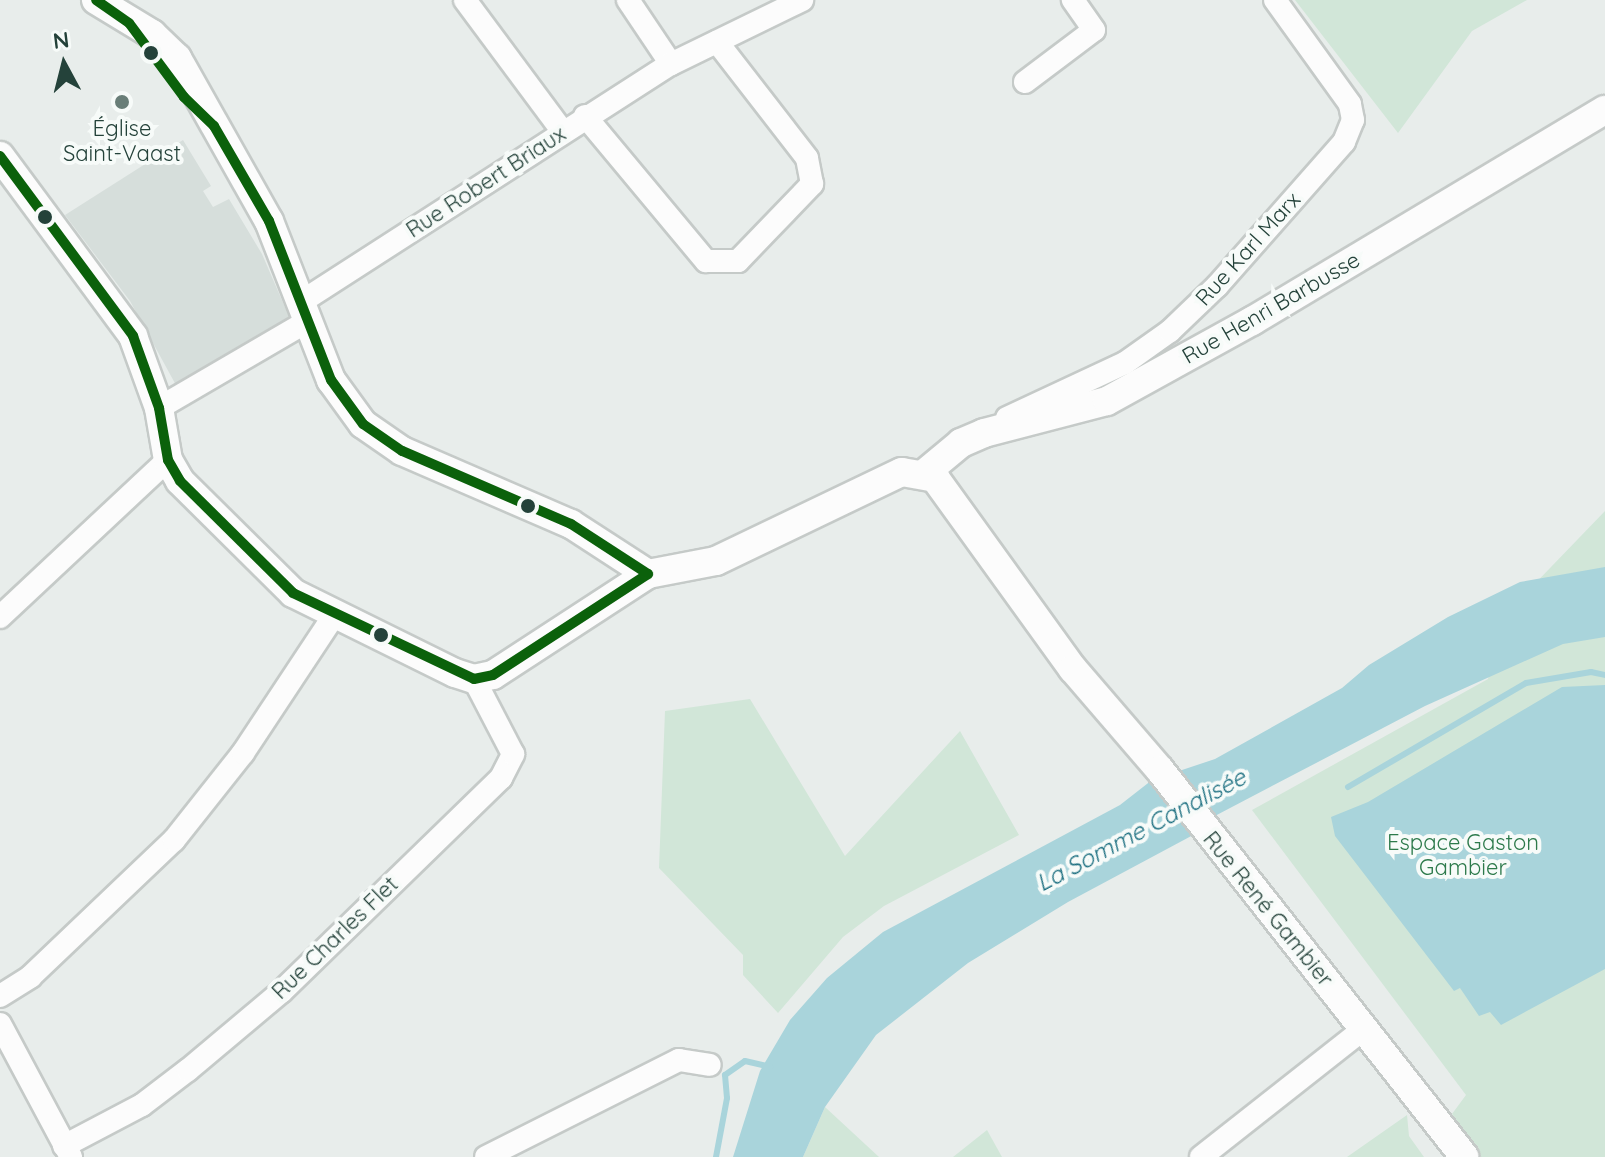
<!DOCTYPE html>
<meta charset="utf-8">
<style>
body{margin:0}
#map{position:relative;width:1605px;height:1157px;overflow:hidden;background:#e8edeb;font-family:Quicksand,sans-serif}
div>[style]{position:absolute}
.built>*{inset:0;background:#d6dedb}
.green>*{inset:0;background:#d1e6d8}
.water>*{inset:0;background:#a9d4db}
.stream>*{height:6px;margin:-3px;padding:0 3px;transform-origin:3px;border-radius:3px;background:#a9d4db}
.roads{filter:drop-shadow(2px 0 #c5cac8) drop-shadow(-2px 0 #c5cac8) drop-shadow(0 2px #c5cac8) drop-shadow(0 -2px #c5cac8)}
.minor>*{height:22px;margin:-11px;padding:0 11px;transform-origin:11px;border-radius:11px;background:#fcfcfc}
.tertiary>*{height:28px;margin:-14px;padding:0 14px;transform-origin:14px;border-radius:14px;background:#fcfcfc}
.bus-1>*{height:10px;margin:-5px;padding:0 5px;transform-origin:5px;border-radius:5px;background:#0b610b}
.dots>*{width:22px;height:22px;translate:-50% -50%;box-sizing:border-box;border:4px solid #f7fbf9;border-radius:50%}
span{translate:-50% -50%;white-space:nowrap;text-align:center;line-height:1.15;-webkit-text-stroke:8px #f7fbf9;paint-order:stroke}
.poi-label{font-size:22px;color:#24423a}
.street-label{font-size:22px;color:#24423a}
.park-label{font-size:22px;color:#2d7a4b}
.water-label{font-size:24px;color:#1c6f80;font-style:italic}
.north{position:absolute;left:24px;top:24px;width:80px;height:80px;-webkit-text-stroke:6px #f7fbf9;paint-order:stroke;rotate:353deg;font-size:22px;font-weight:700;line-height:32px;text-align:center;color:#24423a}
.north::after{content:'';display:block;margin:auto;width:28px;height:36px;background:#24423a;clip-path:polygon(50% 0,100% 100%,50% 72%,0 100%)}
</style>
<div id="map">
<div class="built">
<div style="clip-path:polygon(183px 140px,211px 186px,203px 191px,213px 207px,229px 199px,262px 254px,290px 319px,177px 387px,130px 301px,65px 215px)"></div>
</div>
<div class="green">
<div style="clip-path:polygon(1295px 0,1527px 0,1472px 31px,1398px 133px)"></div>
<div style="clip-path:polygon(1605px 511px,1605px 1157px,1481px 1157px,1452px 1114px,1466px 1095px,1252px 810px,1488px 679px,1501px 619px)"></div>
<div style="clip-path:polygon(750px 699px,845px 856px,960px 731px,1019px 835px,884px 906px,843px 937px,778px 1013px,743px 975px,743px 955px,659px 868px,665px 711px)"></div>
<div style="clip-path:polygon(825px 1107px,879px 1157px,803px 1157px)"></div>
<div style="clip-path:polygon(1407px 1115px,1409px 1136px,1424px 1157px,1347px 1157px)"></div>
<div style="clip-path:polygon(987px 1130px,1002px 1157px,953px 1157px)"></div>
</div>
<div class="water">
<div style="clip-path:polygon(1605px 567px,1605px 637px,1563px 644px,1425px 706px,1211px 818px,1195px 834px,1068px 902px,968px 963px,876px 1035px,825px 1107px,803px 1157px,733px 1157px,760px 1071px,790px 1020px,827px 978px,883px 932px,1120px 805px,1152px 780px,1215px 759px,1342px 688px,1369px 665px,1448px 617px,1520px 582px)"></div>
<div style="clip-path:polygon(1605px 685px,1605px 969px,1501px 1025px,1490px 1012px,1479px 1016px,1460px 988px,1454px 991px,1335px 836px,1331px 817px,1368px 802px,1562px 687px)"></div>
</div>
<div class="stream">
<div style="left:1348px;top:787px;width:206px;rotate:-30.3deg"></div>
<div style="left:1526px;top:683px;width:66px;rotate:-9.6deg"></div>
<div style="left:1591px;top:672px;width:14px;rotate:12deg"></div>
<div style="left:716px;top:1157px;width:60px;rotate:-79.4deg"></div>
<div style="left:727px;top:1098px;width:23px;rotate:-95deg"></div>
<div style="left:725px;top:1075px;width:24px;rotate:-35deg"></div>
<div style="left:745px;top:1061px;width:26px;rotate:13deg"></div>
</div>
<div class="roads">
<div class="minor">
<div style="left:465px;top:0;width:164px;rotate:53.4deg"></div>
<div style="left:628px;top:0;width:77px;rotate:56.1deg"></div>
<div style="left:1025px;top:82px;width:86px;rotate:-37deg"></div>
<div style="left:1094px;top:30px;width:37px;rotate:-125deg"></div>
<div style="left:585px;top:116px;width:189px;rotate:50.2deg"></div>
<div style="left:706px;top:261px;width:32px"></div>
<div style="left:738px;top:261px;width:107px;rotate:-46.1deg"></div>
<div style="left:812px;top:184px;width:26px;rotate:-101deg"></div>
<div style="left:807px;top:158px;width:147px;rotate:-127.8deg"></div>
<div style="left:301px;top:302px;width:440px;rotate:-32.8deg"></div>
<div style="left:671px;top:64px;width:146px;rotate:-26deg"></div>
<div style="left:159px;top:408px;width:173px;rotate:-30.3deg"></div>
<div style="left:1007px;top:418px;width:130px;rotate:-25deg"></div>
<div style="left:1125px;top:363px;width:55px;rotate:-35.4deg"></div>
<div style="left:1170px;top:331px;width:65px;rotate:-43.8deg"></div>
<div style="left:1217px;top:286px;width:192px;rotate:-48.6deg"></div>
<div style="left:1344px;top:142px;width:24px;rotate:-68deg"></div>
<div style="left:1353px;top:120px;width:16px;rotate:-101deg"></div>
<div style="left:1350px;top:104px;width:128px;rotate:-125.8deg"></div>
<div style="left:0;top:617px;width:230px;rotate:-43.1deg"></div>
<div style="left:0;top:996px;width:36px;rotate:-32deg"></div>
<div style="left:30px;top:977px;width:199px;rotate:-43.6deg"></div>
<div style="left:174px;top:840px;width:111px;rotate:-51.6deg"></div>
<div style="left:243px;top:753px;width:163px;rotate:-56.5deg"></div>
<div style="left:0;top:1024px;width:151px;rotate:61.9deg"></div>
<div style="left:64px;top:1146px;width:88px;rotate:-27.7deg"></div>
<div style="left:142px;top:1105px;width:58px;rotate:-37.3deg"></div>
<div style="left:188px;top:1070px;width:121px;rotate:-40deg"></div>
<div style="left:281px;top:992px;width:307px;rotate:-44.2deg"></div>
<div style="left:501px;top:778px;width:27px;rotate:-63deg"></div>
<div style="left:513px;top:754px;width:85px;rotate:-117.5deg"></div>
<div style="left:486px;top:1157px;width:216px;rotate:-26.7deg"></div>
<div style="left:679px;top:1060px;width:31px;rotate:9deg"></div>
<div style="left:1201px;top:1157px;width:209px;rotate:-38.2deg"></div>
</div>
<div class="tertiary">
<div style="left:96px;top:0;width:66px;rotate:31.3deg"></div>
<div style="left:152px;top:34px;width:35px;rotate:44deg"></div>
<div style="left:177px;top:58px;width:187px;rotate:60.6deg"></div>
<div style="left:269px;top:221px;width:171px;rotate:68.7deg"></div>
<div style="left:331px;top:380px;width:54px;rotate:54deg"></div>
<div style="left:363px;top:424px;width:47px;rotate:34.7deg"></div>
<div style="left:402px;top:451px;width:184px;rotate:23.4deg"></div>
<div style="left:571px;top:524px;width:92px;rotate:33deg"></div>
<div style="left:0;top:156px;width:224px;rotate:53.5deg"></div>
<div style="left:133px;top:336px;width:77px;rotate:70.1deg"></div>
<div style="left:159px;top:408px;width:53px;rotate:80.2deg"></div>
<div style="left:168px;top:460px;width:24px;rotate:60deg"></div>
<div style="left:180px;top:481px;width:159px;rotate:44.7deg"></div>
<div style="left:293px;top:593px;width:181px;rotate:26.3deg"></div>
<div style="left:455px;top:673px;width:20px;rotate:18deg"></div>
<div style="left:474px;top:679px;width:19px;rotate:-12deg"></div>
<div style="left:493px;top:675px;width:185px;rotate:-33.1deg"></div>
<div style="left:648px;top:574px;width:69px;rotate:-10.8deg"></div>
<div style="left:716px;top:561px;width:206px;rotate:-25.6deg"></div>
<div style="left:902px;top:472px;width:34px;rotate:10deg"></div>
<div style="left:935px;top:478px;width:236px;rotate:54.2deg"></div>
<div style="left:1073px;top:669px;width:133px;rotate:49.3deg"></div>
<div style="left:1160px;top:770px;width:492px;rotate:51.8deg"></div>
<div style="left:925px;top:473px;width:47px;rotate:-39.8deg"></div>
<div style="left:961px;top:443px;width:25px;rotate:-23deg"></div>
<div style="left:984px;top:433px;width:127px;rotate:-14.6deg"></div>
<div style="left:1107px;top:401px;width:166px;rotate:-28.9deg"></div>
<div style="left:1252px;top:321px;width:411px;rotate:-30.9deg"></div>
</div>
</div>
<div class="bus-1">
<div style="left:0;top:156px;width:224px;rotate:53.5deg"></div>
<div style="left:133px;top:336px;width:77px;rotate:70.1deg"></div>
<div style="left:159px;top:408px;width:53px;rotate:80.2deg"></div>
<div style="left:168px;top:460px;width:24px;rotate:60deg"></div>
<div style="left:180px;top:481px;width:159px;rotate:44.7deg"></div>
<div style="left:293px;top:593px;width:200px;rotate:25.4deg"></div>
<div style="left:474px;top:679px;width:19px;rotate:-12deg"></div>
<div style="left:493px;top:675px;width:185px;rotate:-33.1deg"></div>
<div style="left:648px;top:574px;width:92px;rotate:-147deg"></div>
<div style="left:571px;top:524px;width:184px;rotate:-156.6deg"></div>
<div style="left:402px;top:451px;width:47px;rotate:-145.3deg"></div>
<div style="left:363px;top:424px;width:54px;rotate:-126deg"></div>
<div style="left:331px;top:380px;width:171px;rotate:-111.3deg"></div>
<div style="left:269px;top:221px;width:110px;rotate:-120.1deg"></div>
<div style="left:214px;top:126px;width:42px;rotate:-136deg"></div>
<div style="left:184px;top:97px;width:92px;rotate:-126.6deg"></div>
<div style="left:129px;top:23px;width:40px;rotate:-145.1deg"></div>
</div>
<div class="dots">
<div style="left:151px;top:53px;background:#24423a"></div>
<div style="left:122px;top:102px;background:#697e78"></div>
<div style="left:45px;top:217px;background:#24423a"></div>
<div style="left:528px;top:506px;background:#24423a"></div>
<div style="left:381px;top:635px;background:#24423a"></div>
</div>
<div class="poi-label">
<span style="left:122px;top:141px">Église<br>Saint-Vaast</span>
</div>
<div class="street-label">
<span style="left:486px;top:182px;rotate:-33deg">Rue Robert Briaux</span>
<span style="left:1248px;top:249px;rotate:-48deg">Rue Karl Marx</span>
<span style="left:1271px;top:308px;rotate:-30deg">Rue Henri Barbusse</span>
<span style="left:1268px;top:909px;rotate:51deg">Rue René Gambier</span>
<span style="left:335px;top:938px;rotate:-44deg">Rue Charles Flet</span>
</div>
<div class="park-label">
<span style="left:1463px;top:855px">Espace Gaston<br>Gambier</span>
</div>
<div class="water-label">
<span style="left:1141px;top:830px;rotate:-28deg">La Somme Canalisée</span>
</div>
<div class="north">N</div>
</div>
